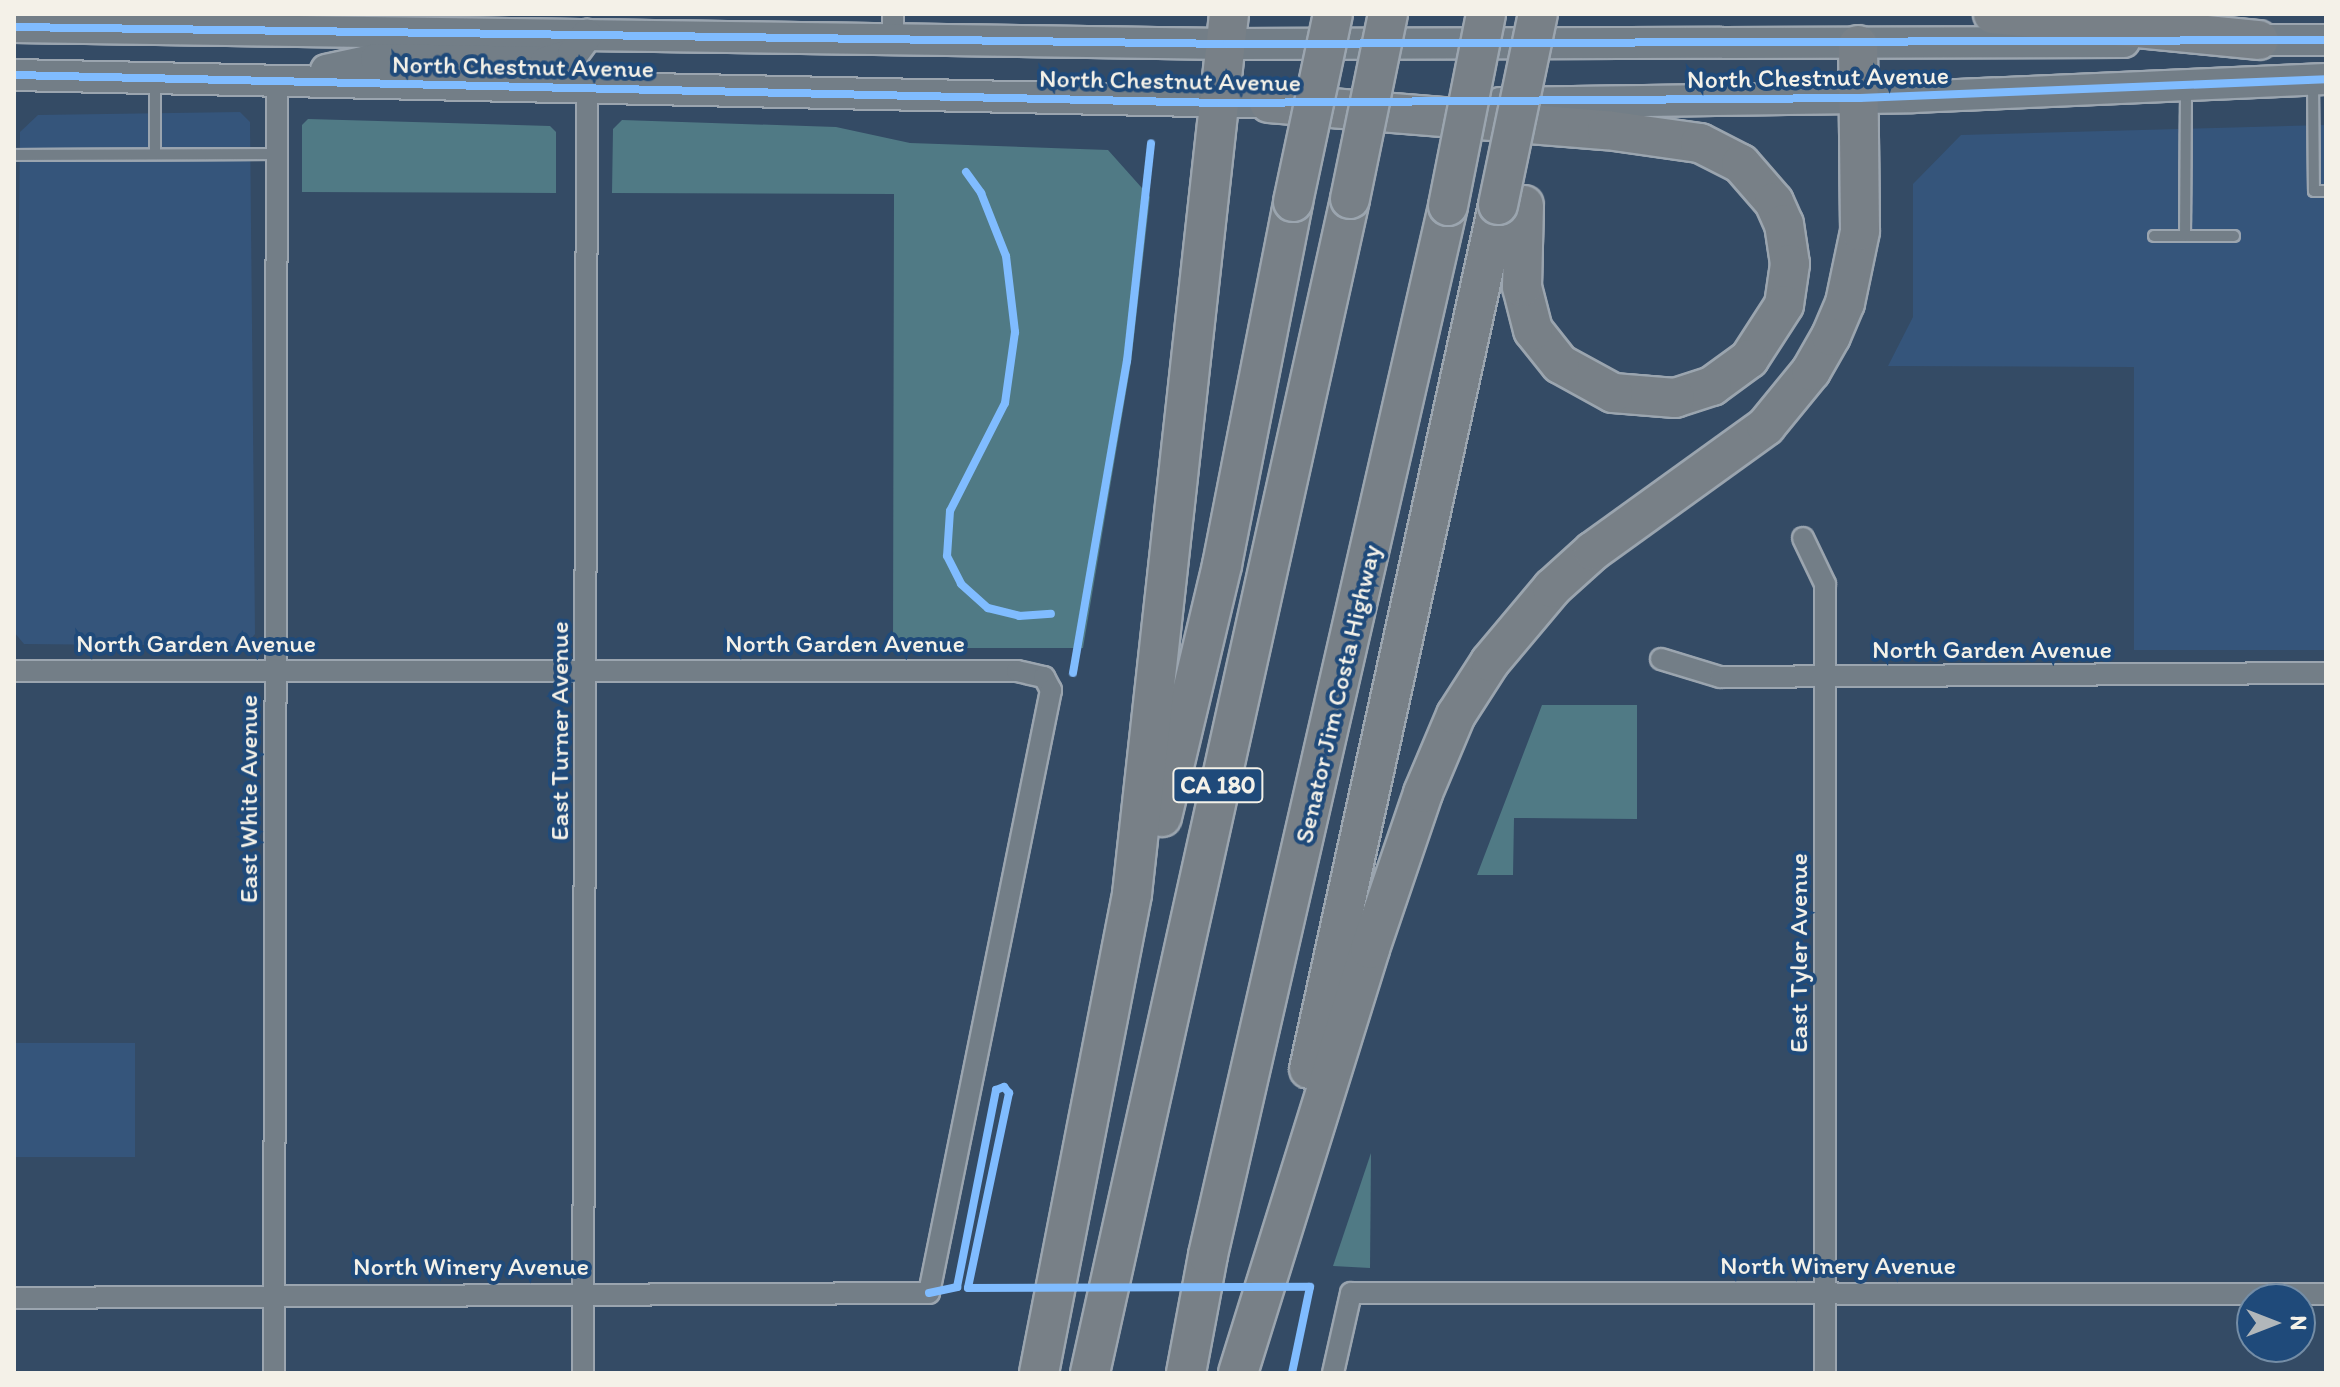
<!DOCTYPE html>
<style>
body{margin:0}
#map{position:relative;width:2340px;height:1387px;overflow:hidden;background:#344b65;font-family:Itim,sans-serif}
div>[style]{position:absolute}
.built>*{inset:0;background:#35557b;transform-origin:0 0}
.green>*{inset:0;background:#507a85}
.roads{filter:drop-shadow(2px 0 #9ba5af) drop-shadow(-2px 0 #9ba5af) drop-shadow(0 2px #9ba5af) drop-shadow(0 -2px #9ba5af)}
.service>*{height:10px;margin:-5px;padding:0 5px;transform-origin:5px;border-radius:5px;background:#737e87}
.minor>*{height:20px;margin:-10px;padding:0 10px;transform-origin:10px;border-radius:10px;background:#737e87}
.secondary>*{height:30px;margin:-15px;padding:0 15px;transform-origin:15px;border-radius:15px;background:#737e87}
.motorway>*{height:38px;margin:-19px;padding:0 19px;transform-origin:19px;border-radius:19px;background:#788087}
.bridges{filter:drop-shadow(2px 0 #9ba5af) drop-shadow(-2px 0 #9ba5af) drop-shadow(0 2px #9ba5af) drop-shadow(0 -2px #9ba5af)}
.motorway-bridge>*{height:38px;margin:-19px;padding:0 19px;transform-origin:19px;border-radius:19px;background:#788087}
.cycleway>*{height:8px;margin:-4px;padding:0 4px;transform-origin:4px;border-radius:4px;background:#80bcff}
span{translate:-50% -50%;white-space:nowrap;text-align:center;line-height:1.15;-webkit-text-stroke:8px #1f4a7a;paint-order:stroke}
.shield-label span{padding:2px 6px;background:#1f4a7a;border:2px solid;border-radius:6px;-webkit-text-stroke-width:0}
.shield-label{font-size:24px;color:#f4f1e8;font-weight:700}
.street-label{font-size:26px;color:#f4f1e8}
.frame{position:absolute;inset:0;border:16px solid #f4f1e8;pointer-events:none}
.north{position:absolute;left:2236px;top:1283px;width:80px;height:80px;box-sizing:border-box;background:#1f4a7a;border:2px solid #748da6;border-radius:50%;rotate:90deg;font-size:22px;font-weight:700;line-height:32px;text-align:center;color:#f4f1e8}
.north::after{content:'';display:block;margin:auto;width:28px;height:36px;background:#b1b7ba;clip-path:polygon(50% 0,100% 100%,50% 72%,0 100%)}
</style>
<div id="map">
<div class="built">
<div style="clip-path:polygon(240px 112px,250px 122px,255px 634px,245px 646px,24px 644px,14px 632px,20px 132px,38px 115px)"></div>
<div style="clip-path:polygon(2326px 125px,2326px 650px,2134px 650px,2134px 367px,1888px 366px,1913px 317px,1913px 184px,1961px 135px)"></div>
<div style="left:14px;top:1043px;width:121px;height:114px"></div>
</div>
<div class="green">
<div style="clip-path:polygon(308px 119px,550px 126px,556px 132px,556px 193px,302px 192px,302px 125px)"></div>
<div style="clip-path:polygon(622px 120px,836px 127px,910px 143px,1108px 150px,1150px 197px,1131px 363px,1083px 648px,893px 648px,894px 194px,612px 193px,613px 129px)"></div>
<div style="clip-path:polygon(1542px 705px,1637px 705px,1637px 819px,1514px 818px,1513px 875px,1477px 875px)"></div>
<div style="clip-path:polygon(1371px 1153px,1370px 1268px,1333px 1266px)"></div>
</div>
<div class="roads">
<div class="service">
<div style="left:2313px;top:81px;width:110px;rotate:89.5deg"></div>
<div style="left:2314px;top:191px;width:12px"></div>
<div style="left:155px;top:154px;width:74px;rotate:-90deg"></div>
<div style="left:14px;top:155px;width:261px;rotate:-0.2deg"></div>
<div style="left:2154px;top:236px;width:80px"></div>
<div style="left:2185px;top:236px;width:147px;rotate:-89.6deg"></div>
</div>
<div class="minor">
<div style="left:893px;top:40px;width:26px;rotate:-90deg"></div>
<div style="left:1803px;top:538px;width:51px;rotate:64.4deg"></div>
<div style="left:1825px;top:584px;width:789px;rotate:90deg"></div>
<div style="left:1661px;top:659px;width:62px;rotate:17deg"></div>
<div style="left:1720px;top:677px;width:606px;rotate:-0.38deg"></div>
<div style="left:14px;top:671px;width:1003px"></div>
<div style="left:1017px;top:671px;width:28px;rotate:13deg"></div>
<div style="left:1044px;top:677px;width:15px;rotate:62deg"></div>
<div style="left:1051px;top:690px;width:615px;rotate:101.44deg"></div>
<div style="left:929px;top:1293px;width:915px;rotate:179.69deg"></div>
<div style="left:274px;top:1373px;width:1292px;rotate:-89.87deg"></div>
<div style="left:583px;top:1373px;width:1285px;rotate:-89.82deg"></div>
<div style="left:1333px;top:1373px;width:82px;rotate:-77.3deg"></div>
<div style="left:1351px;top:1293px;width:975px;rotate:0.06deg"></div>
</div>
<div class="secondary">
<div style="left:14px;top:27px;width:1213px;rotate:0.8deg"></div>
<div style="left:1227px;top:44px;width:897px;rotate:-0.13deg"></div>
<div style="left:2236px;top:40px;width:90px"></div>
<div style="left:326px;top:70px;width:51px;rotate:-12.4deg"></div>
<div style="left:376px;top:59px;width:170px;rotate:1deg"></div>
<div style="left:546px;top:62px;width:28px;rotate:-17deg"></div>
<div style="left:573px;top:54px;width:24px;rotate:-54deg"></div>
<div style="left:14px;top:75px;width:1278px;rotate:1.26deg"></div>
<div style="left:1500px;top:103px;width:413px;rotate:-0.8deg"></div>
<div style="left:1913px;top:97px;width:413px;rotate:-2.5deg"></div>
</div>
<div class="motorway">
<div style="left:1993px;top:14px;width:267px;rotate:5.6deg"></div>
<div style="left:1269px;top:103px;width:339px;rotate:4.6deg"></div>
<div style="left:1607px;top:130px;width:94px;rotate:8deg"></div>
<div style="left:1700px;top:143px;width:46px;rotate:27.1deg"></div>
<div style="left:1741px;top:164px;width:50px;rotate:49deg"></div>
<div style="left:1774px;top:202px;width:24px;rotate:66deg"></div>
<div style="left:1784px;top:224px;width:40px;rotate:81.5deg"></div>
<div style="left:1790px;top:264px;width:41px;rotate:98.3deg"></div>
<div style="left:1784px;top:305px;width:64px;rotate:122.9deg"></div>
<div style="left:1749px;top:359px;width:46px;rotate:143.9deg"></div>
<div style="left:1712px;top:386px;width:39px;rotate:162deg"></div>
<div style="left:1675px;top:398px;width:62px;rotate:-175.4deg"></div>
<div style="left:1613px;top:393px;width:60px;rotate:-151.3deg"></div>
<div style="left:1560px;top:364px;width:43px;rotate:-128.5deg"></div>
<div style="left:1533px;top:330px;width:44px;rotate:-104.3deg"></div>
<div style="left:1522px;top:287px;width:82px;rotate:-88.6deg"></div>
<div style="left:1162px;top:817px;width:259px;rotate:-76.6deg"></div>
<div style="left:1222px;top:565px;width:370px;rotate:-78.9deg"></div>
<div style="left:1309px;top:1069px;width:884px;rotate:-77.66deg"></div>
<div style="left:1039px;top:1373px;width:488px;rotate:-79deg"></div>
<div style="left:1132px;top:894px;width:885px;rotate:-83.71deg"></div>
<div style="left:1090px;top:1373px;width:1202px;rotate:-77.51deg"></div>
<div style="left:1186px;top:1373px;width:120px;rotate:-79.4deg"></div>
<div style="left:1208px;top:1255px;width:1076px;rotate:-77.11deg"></div>
<div style="left:1238px;top:1373px;width:444px;rotate:-72.7deg"></div>
<div style="left:1370px;top:949px;width:165px;rotate:-71.2deg"></div>
<div style="left:1423px;top:793px;width:85px;rotate:-67.1deg"></div>
<div style="left:1456px;top:715px;width:63px;rotate:-57.3deg"></div>
<div style="left:1490px;top:662px;width:97px;rotate:-50deg"></div>
<div style="left:1552px;top:588px;width:55px;rotate:-42.1deg"></div>
<div style="left:1593px;top:551px;width:213px;rotate:-35.8deg"></div>
<div style="left:1766px;top:426px;width:71px;rotate:-50.7deg"></div>
<div style="left:1811px;top:371px;width:40px;rotate:-60.3deg"></div>
<div style="left:1831px;top:336px;width:36px;rotate:-67deg"></div>
<div style="left:1845px;top:303px;width:74px;rotate:-78.2deg"></div>
<div style="left:1860px;top:231px;width:186px;rotate:-90.6deg"></div>
</div>
</div>
<div class="bridges">
<div class="motorway-bridge">
<div style="left:1350px;top:199px;width:189px;rotate:-78.4deg"></div>
<div style="left:1293px;top:202px;width:192px;rotate:-78deg"></div>
<div style="left:1498px;top:205px;width:195px;rotate:-78.2deg"></div>
<div style="left:1448px;top:206px;width:196px;rotate:-78.8deg"></div>
</div>
</div>
<div class="cycleway">
<div style="left:14px;top:27px;width:1213px;rotate:0.8deg"></div>
<div style="left:1227px;top:44px;width:1099px;rotate:-0.21deg"></div>
<div style="left:14px;top:75px;width:1207px;rotate:1.33deg"></div>
<div style="left:1221px;top:103px;width:639px;rotate:-0.45deg"></div>
<div style="left:1860px;top:98px;width:466px;rotate:-2.3deg"></div>
<div style="left:966px;top:172px;width:26px;rotate:54deg"></div>
<div style="left:981px;top:193px;width:68px;rotate:68.4deg"></div>
<div style="left:1006px;top:256px;width:77px;rotate:83.2deg"></div>
<div style="left:1015px;top:332px;width:72px;rotate:98deg"></div>
<div style="left:1005px;top:403px;width:121px;rotate:117deg"></div>
<div style="left:950px;top:511px;width:45px;rotate:93.8deg"></div>
<div style="left:947px;top:556px;width:31px;rotate:63deg"></div>
<div style="left:961px;top:584px;width:36px;rotate:42deg"></div>
<div style="left:988px;top:608px;width:32px;rotate:14deg"></div>
<div style="left:1019px;top:616px;width:32px;rotate:-4deg"></div>
<div style="left:1073px;top:673px;width:317px;rotate:-80.2deg"></div>
<div style="left:1127px;top:361px;width:219px;rotate:-83.7deg"></div>
<div style="left:929px;top:1293px;width:29px;rotate:-12deg"></div>
<div style="left:957px;top:1287px;width:201px;rotate:-78.8deg"></div>
<div style="left:996px;top:1090px;width:9px;rotate:-21deg"></div>
<div style="left:1004px;top:1087px;width:8px;rotate:50deg"></div>
<div style="left:1009px;top:1093px;width:199px;rotate:101.9deg"></div>
<div style="left:968px;top:1288px;width:342px;rotate:-0.2deg"></div>
<div style="left:1310px;top:1287px;width:88px;rotate:101.8deg"></div>
</div>
<div class="shield-label">
<span style="left:1218px;top:785px">CA 180</span>
</div>
<div class="street-label">
<span style="left:523px;top:67px;rotate:1deg">North Chestnut Avenue</span>
<span style="left:1818px;top:78px;rotate:-1deg">North Chestnut Avenue</span>
<span style="left:1170px;top:81px;rotate:1deg">North Chestnut Avenue</span>
<span style="left:196px;top:644px">North Garden Avenue</span>
<span style="left:845px;top:644px">North Garden Avenue</span>
<span style="left:1992px;top:650px">North Garden Avenue</span>
<span style="left:1338px;top:694px;rotate:-77deg">Senator Jim Costa Highway</span>
<span style="left:560px;top:731px;rotate:-90deg">East Turner Avenue</span>
<span style="left:249px;top:799px;rotate:-90deg">East White Avenue</span>
<span style="left:1799px;top:953px;rotate:-90deg">East Tyler Avenue</span>
<span style="left:1838px;top:1266px">North Winery Avenue</span>
<span style="left:471px;top:1267px">North Winery Avenue</span>
</div>
<div class="frame"></div>
<div class="north">N</div>
</div>
